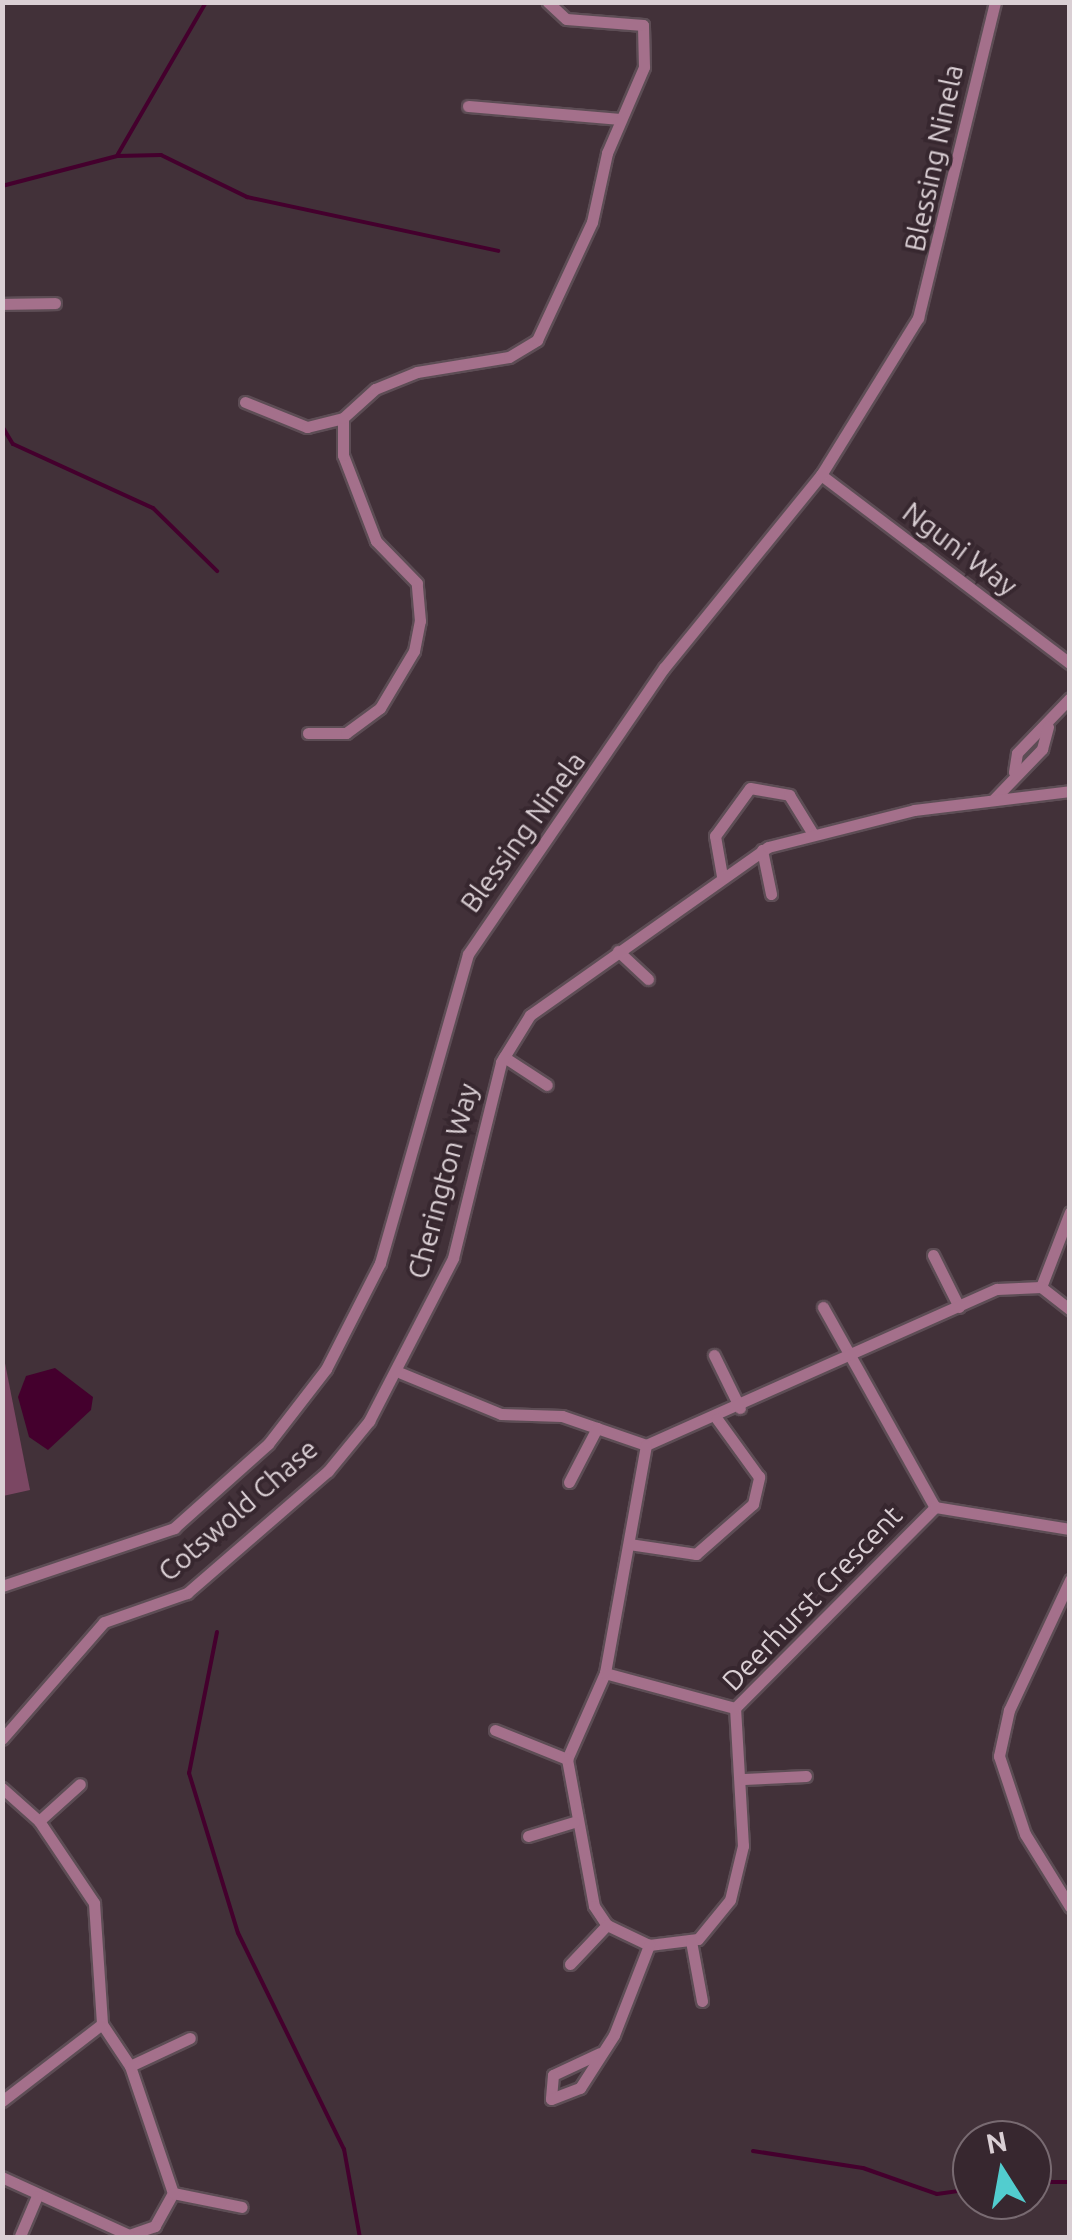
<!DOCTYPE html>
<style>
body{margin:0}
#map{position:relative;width:1072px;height:2240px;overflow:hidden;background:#423139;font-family:Ubuntu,sans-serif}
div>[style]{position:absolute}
.green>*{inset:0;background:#7b4763}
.water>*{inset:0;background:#44002d}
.stream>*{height:4px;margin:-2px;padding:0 2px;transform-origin:2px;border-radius:2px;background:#44002d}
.roads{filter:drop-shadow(2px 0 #5d4d55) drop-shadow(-2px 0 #5d4d55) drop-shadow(0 2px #5d4d55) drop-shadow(0 -2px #5d4d55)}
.minor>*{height:11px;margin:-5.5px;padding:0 5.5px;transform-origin:5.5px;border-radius:5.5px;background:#a4708b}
span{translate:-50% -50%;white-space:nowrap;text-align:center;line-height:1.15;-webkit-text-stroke:8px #37272f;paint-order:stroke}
.street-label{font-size:28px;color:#dacfd4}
.frame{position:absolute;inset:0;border:5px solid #dacfd4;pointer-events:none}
.north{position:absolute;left:952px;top:2120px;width:100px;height:100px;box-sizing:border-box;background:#37272f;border:2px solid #786a71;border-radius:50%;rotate:349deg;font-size:28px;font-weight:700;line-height:40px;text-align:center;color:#dacfd4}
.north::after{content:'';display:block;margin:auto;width:35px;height:45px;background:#52cdcf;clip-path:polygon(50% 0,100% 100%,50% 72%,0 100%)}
</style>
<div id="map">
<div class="green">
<div style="clip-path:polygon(2px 1348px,30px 1490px,3px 1496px,2px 1496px)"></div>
</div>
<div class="water">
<div style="clip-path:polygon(55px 1368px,93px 1397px,91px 1410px,48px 1450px,29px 1437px,18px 1397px,26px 1376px)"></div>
</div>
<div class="stream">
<div style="left:118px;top:154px;width:176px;rotate:-59.9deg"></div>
<div style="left:2px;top:186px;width:119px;rotate:-14.6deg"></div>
<div style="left:117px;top:156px;width:44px;rotate:-1.3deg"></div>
<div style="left:161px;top:155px;width:96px;rotate:26deg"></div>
<div style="left:247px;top:197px;width:257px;rotate:12.1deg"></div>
<div style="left:2px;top:426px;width:21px;rotate:59deg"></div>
<div style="left:13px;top:444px;width:154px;rotate:24.6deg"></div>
<div style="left:153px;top:508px;width:90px;rotate:44.5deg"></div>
<div style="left:217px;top:1632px;width:144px;rotate:101.2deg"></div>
<div style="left:189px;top:1773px;width:167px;rotate:73deg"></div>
<div style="left:238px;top:1933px;width:241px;rotate:63.9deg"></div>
<div style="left:344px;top:2149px;width:90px;rotate:79.8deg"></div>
<div style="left:753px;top:2151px;width:111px;rotate:8.8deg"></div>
<div style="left:863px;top:2168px;width:78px;rotate:19.4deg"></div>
<div style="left:937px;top:2194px;width:35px;rotate:-8deg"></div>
<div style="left:1032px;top:2182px;width:38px"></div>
</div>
<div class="roads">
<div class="minor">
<div style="left:468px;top:106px;width:153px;rotate:4.9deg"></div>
<div style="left:2px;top:304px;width:53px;rotate:-1.1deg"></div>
<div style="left:245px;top:402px;width:67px;rotate:22deg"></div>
<div style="left:307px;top:427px;width:37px;rotate:-14deg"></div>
<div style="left:821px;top:475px;width:312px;rotate:37.1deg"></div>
<div style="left:308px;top:733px;width:38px"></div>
<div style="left:346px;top:733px;width:42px;rotate:-36.3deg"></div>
<div style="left:380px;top:708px;width:66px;rotate:-59.2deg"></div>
<div style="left:414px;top:651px;width:31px;rotate:-79deg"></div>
<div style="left:420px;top:621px;width:38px;rotate:-95deg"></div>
<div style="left:417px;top:583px;width:59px;rotate:-134.3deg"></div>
<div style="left:376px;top:541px;width:92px;rotate:-111deg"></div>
<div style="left:343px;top:455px;width:37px;rotate:-90deg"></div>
<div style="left:343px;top:418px;width:43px;rotate:-42.2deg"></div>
<div style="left:375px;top:389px;width:45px;rotate:-22deg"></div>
<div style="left:417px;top:372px;width:93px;rotate:-9.3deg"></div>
<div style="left:509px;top:357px;width:33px;rotate:-31deg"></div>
<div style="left:537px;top:340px;width:130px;rotate:-65deg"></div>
<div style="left:592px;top:222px;width:71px;rotate:-77.7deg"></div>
<div style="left:607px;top:153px;width:94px;rotate:-66.7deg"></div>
<div style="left:644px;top:67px;width:42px;rotate:-91.4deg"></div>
<div style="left:643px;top:25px;width:77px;rotate:-175.5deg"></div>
<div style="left:566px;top:19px;width:25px;rotate:-137deg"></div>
<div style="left:1014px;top:772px;width:19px;rotate:-81deg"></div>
<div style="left:1017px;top:753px;width:76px;rotate:-46.1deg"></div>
<div style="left:993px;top:800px;width:71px;rotate:-46.1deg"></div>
<div style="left:1042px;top:749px;width:23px;rotate:-75deg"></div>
<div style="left:762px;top:850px;width:45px;rotate:78.4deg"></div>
<div style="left:722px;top:876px;width:41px;rotate:-99.9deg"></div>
<div style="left:715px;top:836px;width:59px;rotate:-53.9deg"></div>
<div style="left:750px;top:788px;width:40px;rotate:10deg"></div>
<div style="left:789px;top:795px;width:46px;rotate:58.4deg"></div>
<div style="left:618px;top:951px;width:41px;rotate:43deg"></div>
<div style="left:504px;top:1057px;width:51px;rotate:33.1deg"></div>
<div style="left:933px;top:1255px;width:58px;rotate:63.4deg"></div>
<div style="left:1041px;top:1287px;width:80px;rotate:-68.9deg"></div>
<div style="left:823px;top:1307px;width:229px;rotate:60.8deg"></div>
<div style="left:714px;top:1355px;width:59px;rotate:63.9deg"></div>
<div style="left:401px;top:1373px;width:108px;rotate:22.3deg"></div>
<div style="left:501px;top:1414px;width:61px;rotate:1.9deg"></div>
<div style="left:562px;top:1416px;width:89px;rotate:19deg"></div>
<div style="left:646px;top:1445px;width:384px;rotate:-24deg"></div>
<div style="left:997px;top:1289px;width:44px;rotate:-2.6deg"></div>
<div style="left:1041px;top:1287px;width:37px;rotate:38deg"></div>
<div style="left:646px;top:1445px;width:232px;rotate:100.2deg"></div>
<div style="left:605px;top:1673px;width:94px;rotate:113.8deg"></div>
<div style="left:567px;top:1759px;width:149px;rotate:79.6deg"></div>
<div style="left:594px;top:1906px;width:23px;rotate:56deg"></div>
<div style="left:607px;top:1925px;width:47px;rotate:25.5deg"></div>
<div style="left:649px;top:1945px;width:49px;rotate:-7deg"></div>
<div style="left:698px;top:1939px;width:50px;rotate:-50.6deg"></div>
<div style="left:730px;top:1900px;width:56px;rotate:-76.5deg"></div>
<div style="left:743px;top:1846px;width:138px;rotate:-93.3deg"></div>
<div style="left:735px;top:1708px;width:284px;rotate:-45.1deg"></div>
<div style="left:569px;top:1482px;width:61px;rotate:-62.6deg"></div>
<div style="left:935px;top:1507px;width:137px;rotate:9.3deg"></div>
<div style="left:629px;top:1544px;width:68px;rotate:8.5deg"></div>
<div style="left:696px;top:1554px;width:76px;rotate:-41.3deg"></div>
<div style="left:753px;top:1504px;width:28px;rotate:-77deg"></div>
<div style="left:759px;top:1477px;width:72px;rotate:-125.9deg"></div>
<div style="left:1070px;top:1580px;width:144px;rotate:115.1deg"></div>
<div style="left:1009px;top:1710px;width:47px;rotate:102.3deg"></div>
<div style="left:999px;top:1756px;width:82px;rotate:71.6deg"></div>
<div style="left:1025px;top:1834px;width:86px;rotate:58.3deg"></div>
<div style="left:2px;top:1586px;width:182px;rotate:-18.6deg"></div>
<div style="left:174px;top:1528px;width:126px;rotate:-41.8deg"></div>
<div style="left:268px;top:1444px;width:95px;rotate:-52.3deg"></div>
<div style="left:326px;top:1369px;width:119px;rotate:-63deg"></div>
<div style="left:380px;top:1263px;width:321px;rotate:-74.1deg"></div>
<div style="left:468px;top:954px;width:347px;rotate:-55.6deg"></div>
<div style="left:664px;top:668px;width:249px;rotate:-50.9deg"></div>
<div style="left:821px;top:475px;width:185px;rotate:-58.3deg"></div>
<div style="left:918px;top:318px;width:325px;rotate:-76.3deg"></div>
<div style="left:605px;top:1673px;width:135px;rotate:15.1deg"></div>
<div style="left:495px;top:1730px;width:78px;rotate:21.9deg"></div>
<div style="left:2px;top:1739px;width:155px;rotate:-48.9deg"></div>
<div style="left:104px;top:1622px;width:88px;rotate:-19.3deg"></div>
<div style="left:187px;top:1593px;width:186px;rotate:-40.9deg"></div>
<div style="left:328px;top:1471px;width:65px;rotate:-50.6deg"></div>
<div style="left:369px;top:1421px;width:183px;rotate:-62.7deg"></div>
<div style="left:453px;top:1258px;width:202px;rotate:-76.2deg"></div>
<div style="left:501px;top:1062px;width:55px;rotate:-58.3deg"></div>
<div style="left:530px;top:1015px;width:291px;rotate:-35.2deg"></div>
<div style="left:768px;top:847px;width:151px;rotate:-14.2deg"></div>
<div style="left:914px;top:810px;width:157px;rotate:-6.9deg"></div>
<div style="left:744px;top:1779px;width:62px;rotate:-2.8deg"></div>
<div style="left:2px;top:1788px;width:50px;rotate:41.7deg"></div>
<div style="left:39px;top:1821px;width:99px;rotate:56.1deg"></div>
<div style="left:94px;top:1903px;width:121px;rotate:86.2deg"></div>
<div style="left:102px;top:2024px;width:50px;rotate:56.3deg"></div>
<div style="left:130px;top:2066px;width:134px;rotate:71.3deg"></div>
<div style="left:173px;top:2193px;width:38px;rotate:119deg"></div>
<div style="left:155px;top:2226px;width:28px;rotate:161deg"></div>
<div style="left:129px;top:2235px;width:140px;rotate:-155.5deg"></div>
<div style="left:39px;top:1821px;width:55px;rotate:-42.1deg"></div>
<div style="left:528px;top:1836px;width:48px;rotate:-16.9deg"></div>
<div style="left:691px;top:1941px;width:61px;rotate:79.6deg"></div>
<div style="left:570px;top:1964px;width:54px;rotate:-46.5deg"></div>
<div style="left:600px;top:2053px;width:52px;rotate:154.9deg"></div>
<div style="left:553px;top:2075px;width:24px;rotate:95deg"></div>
<div style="left:551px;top:2099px;width:31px;rotate:-21deg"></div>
<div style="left:580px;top:2088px;width:63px;rotate:-57.3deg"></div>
<div style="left:614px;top:2035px;width:97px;rotate:-68.7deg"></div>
<div style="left:130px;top:2066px;width:66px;rotate:-25deg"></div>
<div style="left:2px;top:2101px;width:126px;rotate:-37.6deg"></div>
<div style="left:173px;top:2193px;width:70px;rotate:11.5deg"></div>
<div style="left:20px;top:2236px;width:43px;rotate:-67deg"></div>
</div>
</div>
<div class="street-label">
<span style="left:934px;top:158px;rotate:-78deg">Blessing Ninela</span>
<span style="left:960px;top:549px;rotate:37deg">Nguni Way</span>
<span style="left:523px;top:832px;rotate:-54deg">Blessing Ninela</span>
<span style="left:443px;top:1181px;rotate:-75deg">Cherington Way</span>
<span style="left:238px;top:1510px;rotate:-41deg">Cotswold Chase</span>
<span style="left:812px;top:1598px;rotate:-46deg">Deerhurst Crescent</span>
</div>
<div class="frame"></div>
<div class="north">N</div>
</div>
